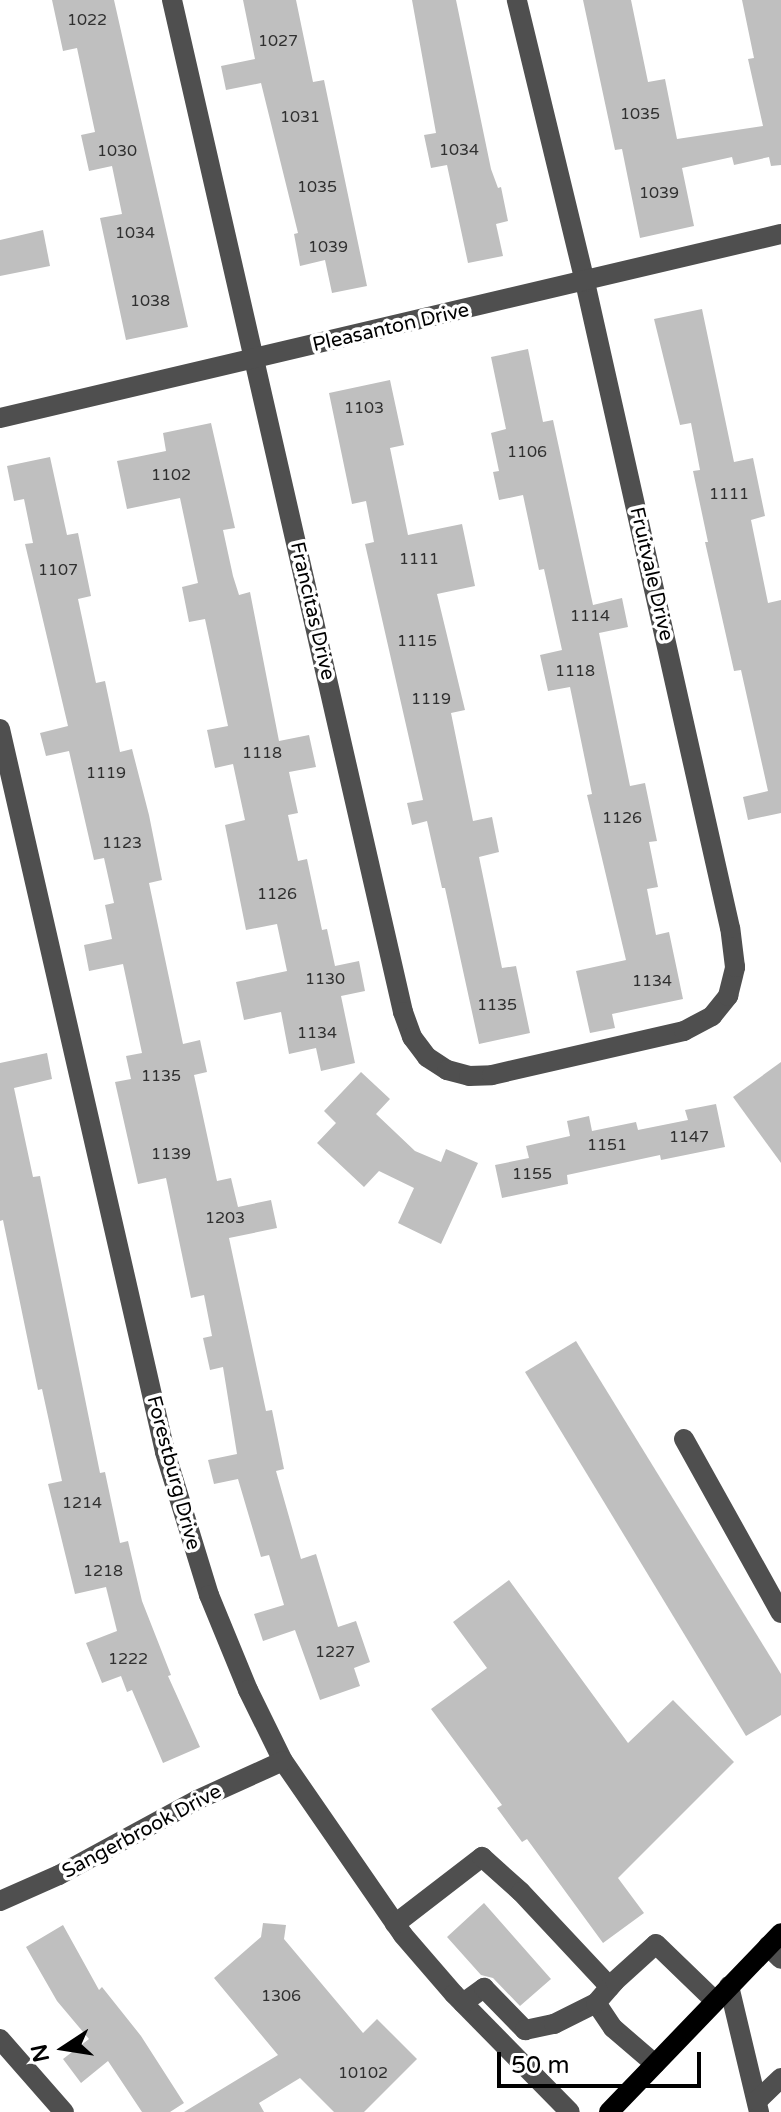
<!DOCTYPE html>
<style>
body{margin:0}
#map{position:relative;width:781px;height:2112px;overflow:hidden;background:#fff;font-family:"Varela Round",sans-serif}
div>[style]{position:absolute}
.building>*{inset:0;background:#bfbfbf}
.minor>*{height:20px;margin:-10px;padding:0 10px;transform-origin:10px;border-radius:10px;background:#4f4f4f}
.major>*{height:20px;margin:-10px;padding:0 10px;transform-origin:10px;border-radius:10px;background:#000}
span{translate:-50% -50%;white-space:nowrap;text-align:center;line-height:1.15;-webkit-text-stroke:7px #fff;paint-order:stroke}
.number-label{font-size:16px;color:#303030}
.number-label span{-webkit-text-stroke-width:0}
.street-label{font-size:20px;color:#000}
.north{position:absolute;left:24px;top:2008px;width:80px;height:80px;-webkit-text-stroke:6px #fff;paint-order:stroke;rotate:258deg;font-size:22px;font-weight:700;line-height:32px;text-align:center;color:#000}
.north::after{content:'';display:block;margin:auto;width:28px;height:36px;background:#000;clip-path:polygon(50% 0,100% 100%,50% 72%,0 100%)}
.scale{position:absolute;left:497px;top:2052px;width:204px;height:36px;box-sizing:border-box;border:4px solid #000;border-top:0;padding-left:10px;font-size:24px;line-height:28px;white-space:nowrap;color:#000;-webkit-text-stroke:6px #fff;paint-order:stroke}
</style>
<div id="map">
<div class="building">
<div style="clip-path:polygon(52px 0,114px 0,188px 327px,126px 340px,100px 218px,122px 214px,112px 166px,89px 171px,81px 135px,95px 132px,77px 48px,63px 51px)"></div>
<div style="clip-path:polygon(243px 0,296px 0,313px 82px,324px 80px,367px 286px,332px 293px,325px 260px,300px 266px,294px 234px,298px 233px,261px 83px,226px 90px,221px 66px,255px 59px)"></div>
<div style="clip-path:polygon(412px 0,456px 0,491px 169px,498px 188px,501px 187px,508px 221px,496px 224px,503px 256px,468px 263px,447px 165px,431px 168px,424px 135px,436px 133px)"></div>
<div style="clip-path:polygon(583px 0,631px 0,648px 82px,665px 79px,677px 139px,763px 126px,748px 59px,754px 58px,742px 0,781px 0,781px 165px,771px 166px,769px 157px,734px 165px,732px 157px,682px 168px,694px 226px,640px 238px,622px 149px,615px 150px)"></div>
<div style="clip-path:polygon(43px 230px,50px 266px,0 276px,0 240px)"></div>
<div style="clip-path:polygon(702px 309px,734px 462px,753px 458px,765px 516px,751px 520px,768px 603px,781px 600px,781px 813px,748px 820px,743px 797px,768px 791px,741px 670px,734px 671px,705px 542px,708px 542px,693px 471px,700px 470px,691px 423px,680px 425px,654px 319px)"></div>
<div style="clip-path:polygon(528px 349px,543px 422px,553px 420px,593px 605px,622px 598px,628px 627px,599px 633px,630px 786px,645px 783px,657px 841px,649px 842px,658px 887px,647px 889px,656px 935px,669px 932px,683px 999px,612px 1014px,615px 1028px,590px 1033px,576px 971px,626px 960px,587px 795px,592px 794px,570px 687px,548px 691px,540px 655px,562px 650px,544px 569px,539px 570px,523px 495px,499px 500px,493px 472px,499px 471px,491px 433px,506px 429px,491px 357px)"></div>
<div style="clip-path:polygon(390px 380px,404px 445px,390px 448px,408px 535px,462px 524px,475px 586px,437px 594px,465px 710px,451px 713px,473px 821px,492px 817px,499px 852px,479px 857px,502px 968px,516px 966px,530px 1033px,479px 1044px,445px 888px,442px 888px,427px 821px,412px 825px,407px 803px,423px 800px,365px 544px,374px 542px,366px 501px,352px 504px,329px 393px)"></div>
<div style="clip-path:polygon(211px 423px,235px 528px,223px 530px,233px 576px,239px 595px,250px 592px,279px 741px,309px 735px,316px 767px,289px 772px,298px 813px,288px 815px,298px 861px,307px 859px,322px 930px,327px 929px,335px 966px,359px 961px,365px 991px,341px 996px,355px 1063px,321px 1071px,316px 1048px,289px 1054px,281px 1012px,244px 1020px,236px 982px,287px 971px,277px 924px,246px 930px,225px 825px,245px 820px,233px 764px,215px 768px,207px 730px,228px 726px,205px 619px,189px 622px,182px 587px,198px 583px,180px 498px,127px 509px,117px 461px,166px 451px,163px 433px)"></div>
<div style="clip-path:polygon(50px 457px,67px 535px,78px 533px,91px 596px,78px 599px,96px 683px,105px 681px,120px 752px,132px 749px,149px 815px,162px 880px,149px 883px,183px 1044px,200px 1040px,207px 1072px,194px 1075px,217px 1181px,231px 1178px,238px 1207px,271px 1200px,277px 1228px,229px 1238px,266px 1411px,272px 1410px,284px 1469px,276px 1471px,301px 1559px,316px 1554px,338px 1627px,356px 1621px,370px 1662px,354px 1668px,360px 1686px,320px 1700px,295px 1630px,263px 1641px,254px 1614px,284px 1605px,269px 1555px,261px 1557px,238px 1479px,214px 1484px,208px 1460px,237px 1454px,223px 1367px,210px 1370px,203px 1338px,212px 1336px,204px 1295px,191px 1298px,166px 1178px,138px 1184px,115px 1082px,131px 1079px,126px 1056px,142px 1053px,123px 964px,89px 971px,84px 945px,112px 939px,105px 905px,114px 903px,104px 858px,94px 860px,69px 751px,46px 756px,40px 733px,68px 726px,25px 544px,33px 543px,24px 499px,14px 501px,7px 466px)"></div>
<div style="clip-path:polygon(47px 1053px,52px 1079px,14px 1088px,33px 1177px,40px 1176px,100px 1473px,105px 1472px,120px 1543px,128px 1541px,142px 1601px,171px 1675px,168px 1676px,200px 1747px,163px 1763px,132px 1690px,127px 1692px,121px 1676px,102px 1683px,86px 1643px,117px 1631px,106px 1587px,75px 1594px,48px 1484px,62px 1481px,42px 1389px,38px 1390px,3px 1220px,0 1221px,0 1063px)"></div>
<div style="clip-path:polygon(781px 1062px,781px 1163px,733px 1097px)"></div>
<div style="clip-path:polygon(361px 1072px,390px 1099px,376px 1114px,415px 1151px,441px 1162px,446px 1149px,478px 1163px,441px 1244px,398px 1223px,414px 1188px,379px 1171px,364px 1187px,317px 1143px,336px 1123px,324px 1111px)"></div>
<div style="clip-path:polygon(716px 1104px,725px 1147px,661px 1160px,660px 1155px,567px 1175px,568px 1184px,502px 1198px,495px 1165px,529px 1158px,526px 1146px,570px 1136px,567px 1121px,589px 1116px,592px 1131px,636px 1122px,638px 1130px,688px 1120px,685px 1110px)"></div>
<div style="clip-path:polygon(576px 1341px,781px 1674px,781px 1715px,746px 1736px,525px 1372px)"></div>
<div style="clip-path:polygon(509px 1580px,628px 1743px,673px 1700px,734px 1762px,618px 1878px,644px 1913px,603px 1943px,527px 1839px,522px 1842px,497px 1808px,502px 1805px,431px 1709px,487px 1668px,453px 1622px)"></div>
<div style="clip-path:polygon(484px 1903px,551px 1979px,520px 2006px,493px 1978px,481px 1975px,447px 1937px)"></div>
<div style="clip-path:polygon(263px 1923px,286px 1925px,284px 1939px,363px 2033px,377px 2019px,417px 2059px,364px 2112px,334px 2112px,300px 2078px,259px 2103px,264px 2112px,184px 2112px,278px 2055px,214px 1978px,261px 1937px)"></div>
<div style="clip-path:polygon(63px 1925px,99px 1990px,102px 1987px,141px 2036px,184px 2103px,170px 2112px,142px 2112px,108px 2061px,81px 2083px,63px 2059px,89px 2039px,57px 2001px,26px 1947px)"></div>
</div>
<div class="minor">
<div style="left:172px;top:0;width:1038px;rotate:77.14deg"></div>
<div style="left:403px;top:1012px;width:27px;rotate:70deg"></div>
<div style="left:412px;top:1037px;width:25px;rotate:53deg"></div>
<div style="left:427px;top:1057px;width:24px;rotate:33deg"></div>
<div style="left:447px;top:1070px;width:23px;rotate:15deg"></div>
<div style="left:469px;top:1076px;width:23px;rotate:-2deg"></div>
<div style="left:492px;top:1075px;width:197px;rotate:-12.9deg"></div>
<div style="left:684px;top:1031px;width:32px;rotate:-28deg"></div>
<div style="left:712px;top:1016px;width:26px;rotate:-51deg"></div>
<div style="left:728px;top:996px;width:30px;rotate:-76deg"></div>
<div style="left:735px;top:967px;width:39px;rotate:-97deg"></div>
<div style="left:730px;top:928px;width:662px;rotate:-102.65deg"></div>
<div style="left:585px;top:282px;width:290px;rotate:-103.6deg"></div>
<div style="left:0;top:418px;width:802px;rotate:-13.26deg"></div>
<div style="left:0;top:729px;width:742px;rotate:77.14deg"></div>
<div style="left:165px;top:1452px;width:150px;rotate:72.9deg"></div>
<div style="left:209px;top:1595px;width:103px;rotate:67.7deg"></div>
<div style="left:248px;top:1690px;width:79px;rotate:63.8deg"></div>
<div style="left:283px;top:1761px;width:211px;rotate:55.4deg"></div>
<div style="left:403px;top:1935px;width:78px;rotate:49.2deg"></div>
<div style="left:454px;top:1994px;width:165px;rotate:45.5deg"></div>
<div style="left:684px;top:1439px;width:199px;rotate:60.9deg"></div>
<div style="left:0;top:1901px;width:64px;rotate:-23.8deg"></div>
<div style="left:59px;top:1875px;width:157px;rotate:-28.5deg"></div>
<div style="left:197px;top:1800px;width:94px;rotate:-24.4deg"></div>
<div style="left:395px;top:1924px;width:110px;rotate:-37.6deg"></div>
<div style="left:482px;top:1857px;width:52px;rotate:41.9deg"></div>
<div style="left:521px;top:1892px;width:130px;rotate:46.9deg"></div>
<div style="left:768px;top:1946px;width:18px;rotate:45deg"></div>
<div style="left:729px;top:1986px;width:130px;rotate:76.6deg"></div>
<div style="left:463px;top:2003px;width:26px;rotate:-36deg"></div>
<div style="left:484px;top:1988px;width:59px;rotate:45.7deg"></div>
<div style="left:525px;top:2030px;width:30px;rotate:-12deg"></div>
<div style="left:554px;top:2024px;width:47px;rotate:-26.6deg"></div>
<div style="left:0;top:2039px;width:97px;rotate:48.8deg"></div>
<div style="left:655px;top:2064px;width:55px;rotate:-139.4deg"></div>
<div style="left:613px;top:2028px;width:30px;rotate:-124deg"></div>
<div style="left:596px;top:2003px;width:29px;rotate:-49deg"></div>
<div style="left:615px;top:1981px;width:55px;rotate:-42.1deg"></div>
<div style="left:656px;top:1944px;width:82px;rotate:44deg"></div>
<div style="left:757px;top:2101px;width:33px;rotate:-44deg"></div>
</div>
<div class="major">
<div style="left:609px;top:2112px;width:248px;rotate:-46.1deg"></div>
</div>
<div class="number-label">
<span style="left:87px;top:20px">1022</span>
<span style="left:278px;top:41px">1027</span>
<span style="left:640px;top:114px">1035</span>
<span style="left:300px;top:117px">1031</span>
<span style="left:459px;top:150px">1034</span>
<span style="left:117px;top:151px">1030</span>
<span style="left:317px;top:187px">1035</span>
<span style="left:659px;top:193px">1039</span>
<span style="left:135px;top:233px">1034</span>
<span style="left:328px;top:247px">1039</span>
<span style="left:150px;top:301px">1038</span>
<span style="left:364px;top:408px">1103</span>
<span style="left:527px;top:452px">1106</span>
<span style="left:171px;top:475px">1102</span>
<span style="left:729px;top:494px">1111</span>
<span style="left:419px;top:559px">1111</span>
<span style="left:58px;top:570px">1107</span>
<span style="left:590px;top:616px">1114</span>
<span style="left:417px;top:641px">1115</span>
<span style="left:575px;top:671px">1118</span>
<span style="left:431px;top:699px">1119</span>
<span style="left:262px;top:753px">1118</span>
<span style="left:106px;top:773px">1119</span>
<span style="left:622px;top:818px">1126</span>
<span style="left:122px;top:843px">1123</span>
<span style="left:277px;top:894px">1126</span>
<span style="left:325px;top:979px">1130</span>
<span style="left:652px;top:981px">1134</span>
<span style="left:497px;top:1005px">1135</span>
<span style="left:317px;top:1033px">1134</span>
<span style="left:161px;top:1076px">1135</span>
<span style="left:689px;top:1137px">1147</span>
<span style="left:607px;top:1145px">1151</span>
<span style="left:171px;top:1154px">1139</span>
<span style="left:532px;top:1174px">1155</span>
<span style="left:225px;top:1218px">1203</span>
<span style="left:82px;top:1503px">1214</span>
<span style="left:103px;top:1571px">1218</span>
<span style="left:335px;top:1652px">1227</span>
<span style="left:128px;top:1659px">1222</span>
<span style="left:281px;top:1996px">1306</span>
<span style="left:363px;top:2073px">10102</span>
</div>
<div class="street-label">
<span style="left:391px;top:328px;rotate:-13deg">Pleasanton Drive</span>
<span style="left:651px;top:574px;rotate:77deg">Fruitvale Drive</span>
<span style="left:312px;top:611px;rotate:77deg">Francitas Drive</span>
<span style="left:173px;top:1473px;rotate:75deg">Forestburg Drive</span>
<span style="left:142px;top:1832px;rotate:-28deg">Sangerbrook Drive</span>
</div>
<div class="north">N</div>
<div class="scale">50 m</div>
</div>
